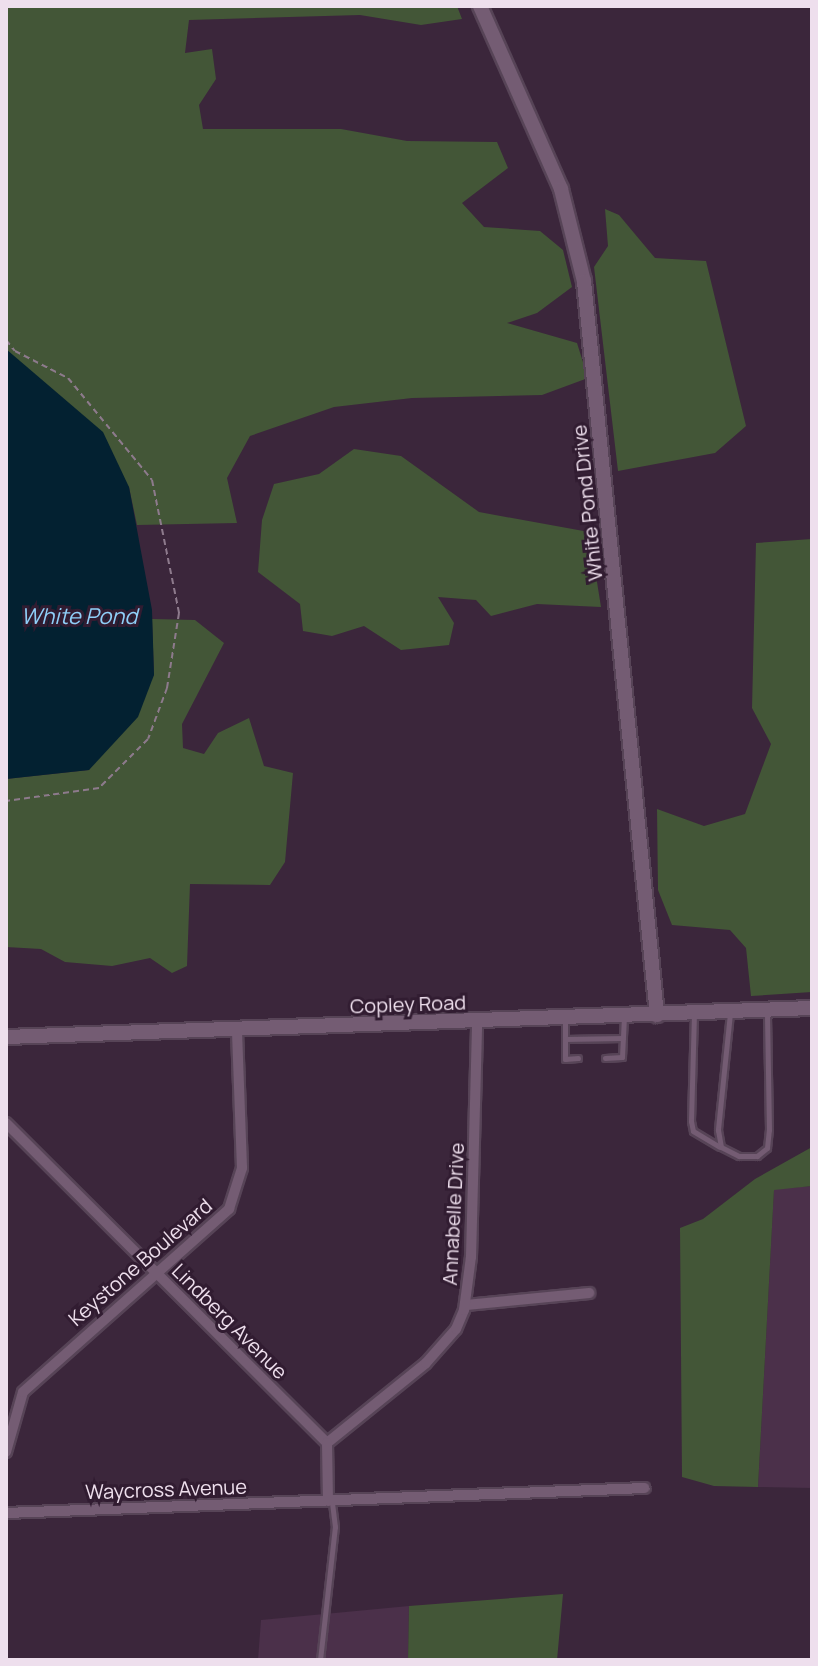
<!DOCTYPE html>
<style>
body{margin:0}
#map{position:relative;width:818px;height:1666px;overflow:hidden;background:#3b263b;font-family:Manrope,sans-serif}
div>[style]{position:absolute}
.built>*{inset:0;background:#4b304a}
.green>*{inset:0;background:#435637}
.water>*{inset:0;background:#032131}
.path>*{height:2px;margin-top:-1px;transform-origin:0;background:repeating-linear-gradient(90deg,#8d7a8c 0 6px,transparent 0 10px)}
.roads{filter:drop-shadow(2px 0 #574457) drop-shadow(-2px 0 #574457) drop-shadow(0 2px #574457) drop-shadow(0 -2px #574457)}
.lane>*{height:5px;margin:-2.5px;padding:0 2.5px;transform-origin:2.5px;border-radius:2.5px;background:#745c73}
.street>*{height:10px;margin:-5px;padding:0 5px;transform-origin:5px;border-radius:5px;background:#745c73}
.secondary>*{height:14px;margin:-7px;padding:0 7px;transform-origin:7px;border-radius:7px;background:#745c73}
span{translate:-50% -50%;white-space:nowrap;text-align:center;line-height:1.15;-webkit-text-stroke:6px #311c31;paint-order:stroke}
.street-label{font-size:20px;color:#eedfed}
.water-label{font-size:22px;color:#8fcff8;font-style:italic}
.frame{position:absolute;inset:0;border:8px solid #eedfed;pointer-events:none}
</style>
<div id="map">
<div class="built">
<div style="clip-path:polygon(812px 1186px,812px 1488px,758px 1487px,774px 1189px)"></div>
<div style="clip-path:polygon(409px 1606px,408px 1660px,258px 1660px,261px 1620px)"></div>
</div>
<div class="green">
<div style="clip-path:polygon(6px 6px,457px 6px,462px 19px,421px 25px,360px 15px,189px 20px,185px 53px,212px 49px,216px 79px,199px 105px,203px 129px,341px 129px,407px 141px,497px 142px,508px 168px,462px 203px,484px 227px,540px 231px,563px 250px,572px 287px,537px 313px,507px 323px,577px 343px,588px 378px,542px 395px,412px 398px,334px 407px,250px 436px,227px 478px,237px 523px,137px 525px,129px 487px,6px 349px)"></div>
<div style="clip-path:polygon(605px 209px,619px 215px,655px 258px,706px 261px,746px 426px,715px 453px,618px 471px,594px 267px,608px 246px)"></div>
<div style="clip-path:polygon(354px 449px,401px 456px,479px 512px,589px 532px,601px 607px,537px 604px,491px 616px,476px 600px,438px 597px,454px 623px,449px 645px,401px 650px,364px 626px,332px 636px,303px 631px,300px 604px,258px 572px,262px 520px,274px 484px,319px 474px)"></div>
<div style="clip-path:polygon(812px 539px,812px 992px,751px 996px,746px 948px,730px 930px,672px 925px,658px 890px,657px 809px,704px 826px,745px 814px,771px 744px,752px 708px,756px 543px)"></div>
<div style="clip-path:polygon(152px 619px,195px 620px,224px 643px,182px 724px,183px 748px,204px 754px,218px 733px,249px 718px,264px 766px,293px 773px,285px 862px,270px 885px,190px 884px,187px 966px,172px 973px,150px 958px,112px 966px,65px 962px,41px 949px,6px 947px,6px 779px,89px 770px,154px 675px)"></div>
<div style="clip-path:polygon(812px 1147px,812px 1186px,774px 1190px,758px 1487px,714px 1486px,682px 1477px,680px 1228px,703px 1219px,755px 1179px)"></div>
<div style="clip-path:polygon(563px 1594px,557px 1660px,408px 1660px,409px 1606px)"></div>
</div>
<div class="water">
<div style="clip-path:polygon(6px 349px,103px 432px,129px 487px,152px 610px,154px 675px,138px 717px,89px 770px,6px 779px)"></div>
</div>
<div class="path">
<div style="left:6px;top:340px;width:14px;rotate:51deg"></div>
<div style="left:15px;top:351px;width:59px;rotate:27deg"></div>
<div style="left:68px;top:378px;width:132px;rotate:50.5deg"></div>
<div style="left:152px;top:480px;width:136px;rotate:78.5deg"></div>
<div style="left:179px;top:613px;width:76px;rotate:99.1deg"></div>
<div style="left:167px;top:688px;width:54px;rotate:110.4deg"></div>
<div style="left:148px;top:739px;width:69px;rotate:135deg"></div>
<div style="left:99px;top:788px;width:94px;rotate:172deg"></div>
</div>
<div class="roads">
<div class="lane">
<div style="left:694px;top:1013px;width:108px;rotate:91.6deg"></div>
<div style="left:691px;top:1121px;width:10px;rotate:79deg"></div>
<div style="left:693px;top:1131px;width:31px;rotate:31deg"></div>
<div style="left:730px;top:1013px;width:118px;rotate:95.9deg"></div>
<div style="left:718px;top:1130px;width:17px;rotate:80deg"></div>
<div style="left:721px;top:1147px;width:20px;rotate:27deg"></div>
<div style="left:739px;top:1156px;width:18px"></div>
<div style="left:757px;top:1156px;width:13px;rotate:-39deg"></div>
<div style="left:767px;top:1148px;width:18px;rotate:-84deg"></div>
<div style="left:769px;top:1130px;width:120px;rotate:-91deg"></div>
<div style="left:565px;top:1019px;width:40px;rotate:90deg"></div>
<div style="left:565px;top:1059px;width:13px;rotate:-4deg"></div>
<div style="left:565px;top:1039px;width:58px;rotate:-1deg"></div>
<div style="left:605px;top:1058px;width:17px;rotate:-3deg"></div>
<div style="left:622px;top:1057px;width:41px;rotate:-87.2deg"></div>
<div style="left:320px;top:1660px;width:134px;rotate:-83.6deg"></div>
<div style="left:335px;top:1527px;width:25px;rotate:-97deg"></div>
</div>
<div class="street">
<div style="left:6px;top:1123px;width:453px;rotate:44.9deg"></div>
<div style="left:466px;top:1305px;width:124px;rotate:-5.6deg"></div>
<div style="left:327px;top:1443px;width:127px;rotate:-38.9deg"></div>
<div style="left:426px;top:1363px;width:45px;rotate:-48.6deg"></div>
<div style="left:456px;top:1329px;width:21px;rotate:-67deg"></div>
<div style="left:464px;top:1310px;width:53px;rotate:-82.5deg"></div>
<div style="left:471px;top:1257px;width:235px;rotate:-88.5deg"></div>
<div style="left:327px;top:1443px;width:58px;rotate:89deg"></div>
<div style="left:6px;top:1452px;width:62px;rotate:-74.2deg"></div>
<div style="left:23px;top:1392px;width:276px;rotate:-41.6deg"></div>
<div style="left:229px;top:1209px;width:43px;rotate:-72.4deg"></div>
<div style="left:242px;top:1168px;width:139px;rotate:-92.1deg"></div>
<div style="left:6px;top:1513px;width:639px;rotate:-2.24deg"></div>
</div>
<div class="secondary">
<div style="left:480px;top:6px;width:200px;rotate:66.1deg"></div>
<div style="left:561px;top:189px;width:95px;rotate:76deg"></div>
<div style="left:584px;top:281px;width:738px;rotate:84.32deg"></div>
<div style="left:6px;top:1037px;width:807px;rotate:-2.06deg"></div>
</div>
</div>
<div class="street-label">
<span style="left:587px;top:503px;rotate:-96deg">White Pond Drive</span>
<span style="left:408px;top:1004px;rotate:-2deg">Copley Road</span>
<span style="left:453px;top:1214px;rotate:-87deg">Annabelle Drive</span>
<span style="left:140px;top:1262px;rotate:-41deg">Keystone Boulevard</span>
<span style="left:230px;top:1321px;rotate:45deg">Lindberg Avenue</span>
<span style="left:166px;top:1489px;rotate:-2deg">Waycross Avenue</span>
</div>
<div class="water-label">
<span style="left:79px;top:617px">White Pond</span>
</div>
<div class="frame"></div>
</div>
